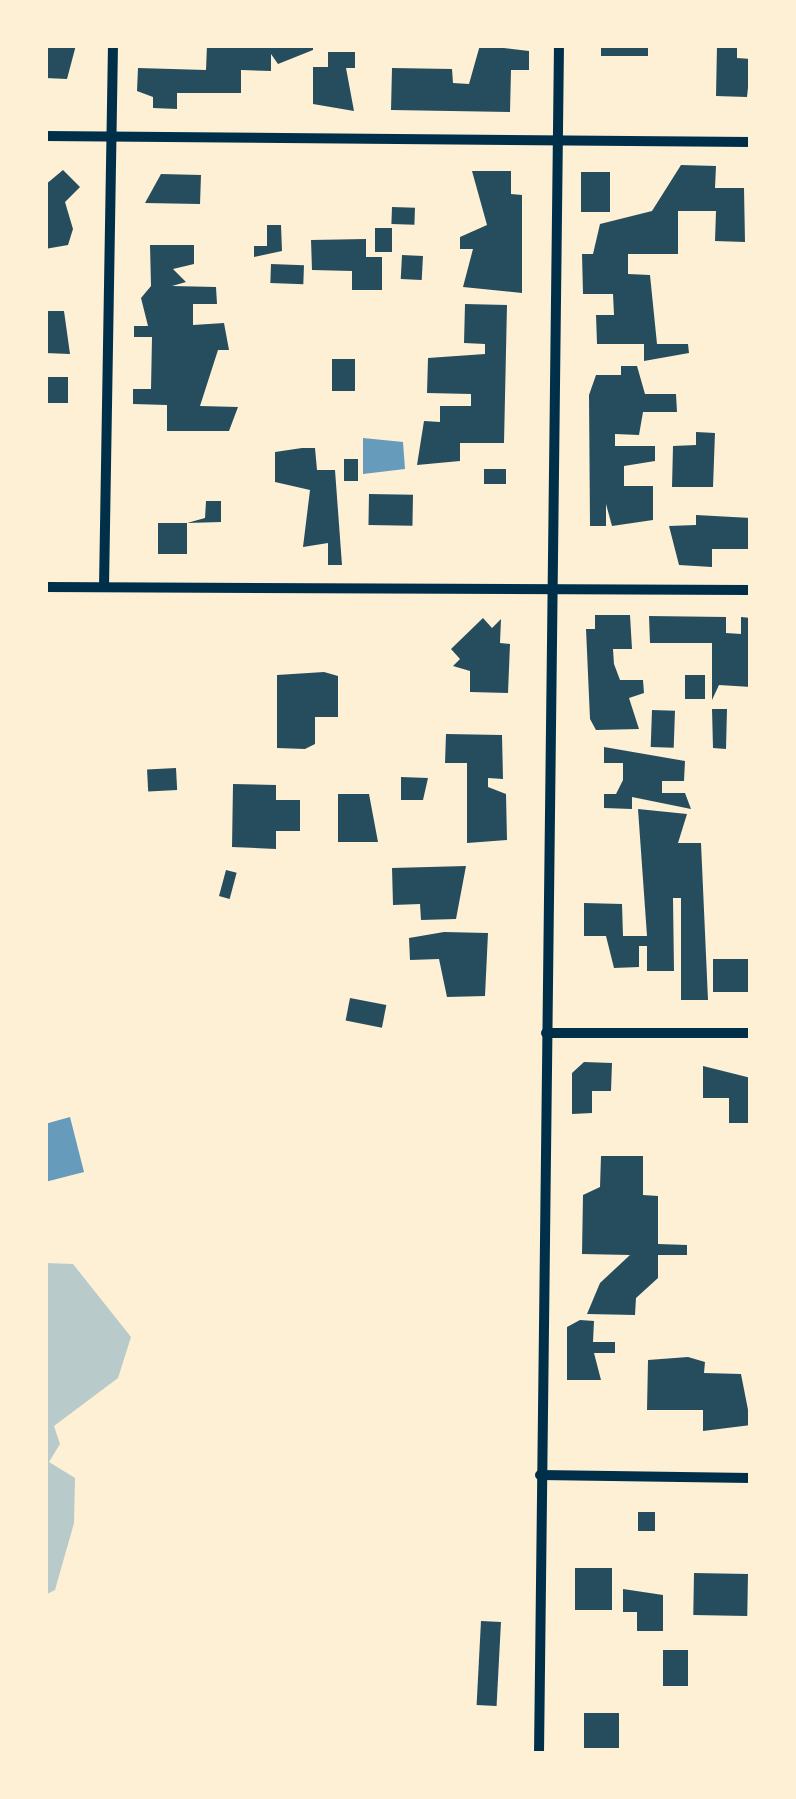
<!DOCTYPE html>
<style>
body{margin:0}
#map{position:relative;width:796px;height:1799px;overflow:hidden;background:#fdf0d5;font-family:"IBM Plex Serif",serif}
div>[style]{position:absolute}
.green>*{inset:0;background:#b9caca}
.water>*{inset:0;background:#669bbc}
.building>*{inset:0;background:#264d5e;transform-origin:0 0}
.minor>*{height:10px;margin:-5px;padding:0 5px;transform-origin:5px;border-radius:5px;background:#003049}
span{translate:-50% -50%;white-space:nowrap;text-align:center;line-height:1.15;-webkit-text-stroke:9px #fdf0d5;paint-order:stroke}
.frame{position:absolute;inset:0;border:48px solid #fdf0d5;pointer-events:none}
</style>
<div id="map">
<div class="green">
<div style="clip-path:polygon(45px 1263px,73px 1264px,131px 1337px,118px 1378px,54px 1426px,60px 1444px,49px 1462px,75px 1478px,74px 1523px,55px 1590px,45px 1595px)"></div>
</div>
<div class="water">
<div style="clip-path:polygon(363px 438px,403px 442px,405px 469px,363px 474px)"></div>
<div style="clip-path:polygon(70px 1117px,84px 1172px,45px 1182px,45px 1124px)"></div>
</div>
<div class="building">
<div style="clip-path:polygon(45px 45px,76px 45px,67px 79px,45px 78px)"></div>
<div style="clip-path:polygon(207px 45px,313px 45px,313px 50px,278px 64px,271px 54px,271px 71px,241px 70px,241px 93px,177px 93px,177px 109px,153px 108px,153px 97px,137px 91px,138px 68px,206px 70px)"></div>
<div style="clip-path:polygon(480px 45px,529px 51px,529px 70px,511px 70px,510px 112px,391px 110px,392px 68px,452px 69px,453px 83px,469px 84px)"></div>
<div style="left:601px;top:45px;width:47px;height:11px"></div>
<div style="clip-path:polygon(717px 45px,737px 45px,737px 58px,751px 59px,747px 97px,716px 96px)"></div>
<div style="clip-path:polygon(328px 52px,355px 52px,355px 68px,346px 68px,354px 111px,313px 104px,313px 67px,328px 67px)"></div>
<div style="clip-path:polygon(681px 165px,716px 166px,715px 188px,744px 188px,745px 242px,715px 241px,716px 211px,678px 211px,678px 254px,628px 254px,628px 274px,650px 275px,657px 344px,688px 344px,689px 353px,644px 361px,644px 344px,597px 344px,596px 315px,614px 315px,613px 294px,583px 294px,582px 254px,593px 254px,600px 224px,652px 211px)"></div>
<div style="clip-path:polygon(63px 170px,80px 187px,65px 202px,73px 229px,68px 245px,45px 249px,45px 185px)"></div>
<div style="clip-path:polygon(472px 171px,511px 171px,511px 194px,522px 195px,522px 293px,463px 287px,473px 249px,460px 249px,460px 237px,487px 225px)"></div>
<div style="left:581px;top:172px;width:29px;height:40px"></div>
<div style="clip-path:polygon(161px 174px,201px 175px,200px 204px,145px 203px)"></div>
<div style="left:392px;top:207px;width:23px;height:17px;rotate:2deg"></div>
<div style="clip-path:polygon(267px 225px,281px 225px,282px 251px,254px 257px,254px 246px,267px 246px)"></div>
<div style="left:375px;top:228px;width:17px;height:24px"></div>
<div style="clip-path:polygon(366px 239px,366px 257px,382px 257px,382px 290px,352px 290px,352px 271px,312px 270px,311px 240px)"></div>
<div style="clip-path:polygon(150px 245px,194px 245px,194px 264px,173px 269px,186px 282px,172px 286px,216px 287px,217px 304px,193px 304px,193px 325px,224px 323px,229px 350px,218px 350px,200px 406px,238px 407px,229px 431px,167px 431px,167px 405px,133px 404px,133px 389px,151px 389px,152px 337px,134px 337px,134px 326px,148px 326px,141px 298px,151px 286px)"></div>
<div style="left:402px;top:255px;width:21px;height:24px;rotate:3deg"></div>
<div style="left:271px;top:264px;width:33px;height:19px;rotate:2deg"></div>
<div style="clip-path:polygon(465px 304px,507px 305px,504px 443px,460px 443px,460px 461px,417px 465px,424px 421px,440px 422px,440px 406px,471px 406px,471px 394px,427px 393px,428px 358px,485px 354px,485px 344px,464px 343px)"></div>
<div style="clip-path:polygon(45px 311px,64px 311px,70px 354px,45px 353px)"></div>
<div style="left:332px;top:359px;width:23px;height:32px"></div>
<div style="clip-path:polygon(621px 366px,637px 366px,645px 394px,676px 394px,677px 412px,643px 412px,639px 435px,615px 434px,615px 446px,655px 446px,655px 461px,624px 466px,624px 486px,653px 486px,653px 520px,612px 526px,606px 504px,606px 526px,590px 526px,589px 395px,596px 375px,621px 375px)"></div>
<div style="left:45px;top:377px;width:23px;height:26px"></div>
<div style="clip-path:polygon(696px 432px,715px 433px,713px 487px,672px 487px,673px 446px,696px 445px)"></div>
<div style="clip-path:polygon(302px 448px,315px 448px,317px 470px,335px 470px,342px 565px,328px 565px,328px 543px,303px 547px,310px 490px,275px 482px,275px 452px)"></div>
<div style="left:344px;top:459px;width:14px;height:22px"></div>
<div style="left:506px;top:469px;width:15px;height:22px;rotate:90deg"></div>
<div style="left:369px;top:494px;width:44px;height:31px;rotate:1deg"></div>
<div style="clip-path:polygon(206px 501px,221px 501px,221px 522px,187px 523px,205px 518px)"></div>
<div style="clip-path:polygon(696px 515px,751px 518px,751px 549px,712px 549px,712px 567px,679px 565px,669px 526px,696px 525px)"></div>
<div style="left:158px;top:523px;width:29px;height:31px"></div>
<div style="clip-path:polygon(595px 615px,630px 615px,632px 649px,613px 649px,614px 664px,620px 680px,643px 680px,644px 693px,629px 698px,639px 729px,596px 730px,590px 719px,586px 629px,595px 629px)"></div>
<div style="clip-path:polygon(649px 616px,726px 617px,726px 633px,741px 634px,741px 617px,751px 618px,751px 687px,719px 685px,712px 700px,712px 643px,650px 643px)"></div>
<div style="clip-path:polygon(483px 618px,492px 628px,501px 619px,500px 643px,510px 644px,508px 693px,470px 692px,470px 671px,453px 666px,460px 659px,451px 649px)"></div>
<div style="clip-path:polygon(324px 672px,338px 676px,338px 717px,315px 717px,315px 744px,305px 749px,277px 748px,277px 675px)"></div>
<div style="left:685px;top:675px;width:20px;height:24px"></div>
<div style="clip-path:polygon(712px 709px,727px 709px,726px 749px,713px 748px)"></div>
<div style="left:652px;top:710px;width:23px;height:37px;rotate:2deg"></div>
<div style="clip-path:polygon(446px 734px,502px 735px,503px 779px,488px 778px,488px 787px,506px 794px,507px 840px,467px 843px,467px 763px,445px 763px)"></div>
<div style="clip-path:polygon(604px 747px,685px 761px,684px 781px,662px 781px,662px 793px,685px 793px,691px 809px,632px 797px,632px 809px,604px 808px,604px 794px,616px 794px,623px 780px,623px 763px,604px 763px)"></div>
<div style="left:176px;top:768px;width:22px;height:29px;rotate:87deg"></div>
<div style="clip-path:polygon(401px 777px,428px 778px,423px 800px,401px 800px)"></div>
<div style="clip-path:polygon(233px 784px,276px 785px,276px 800px,300px 800px,300px 831px,276px 831px,276px 849px,232px 847px)"></div>
<div style="clip-path:polygon(338px 794px,369px 794px,378px 842px,338px 842px)"></div>
<div style="clip-path:polygon(638px 809px,687px 814px,678px 843px,701px 843px,708px 1000px,681px 1000px,681px 898px,673px 898px,674px 971px,647px 971px,647px 946px,639px 946px,639px 967px,614px 968px,606px 936px,584px 936px,584px 903px,622px 904px,623px 936px,647px 936px)"></div>
<div style="clip-path:polygon(466px 866px,456px 919px,421px 920px,420px 904px,393px 905px,392px 868px)"></div>
<div style="left:226px;top:870px;width:11px;height:27px;rotate:15deg"></div>
<div style="clip-path:polygon(444px 932px,488px 933px,485px 996px,447px 997px,439px 959px,410px 960px,409px 938px)"></div>
<div style="left:713px;top:959px;width:38px;height:33px"></div>
<div style="left:350px;top:998px;width:37px;height:23px;rotate:11deg"></div>
<div style="clip-path:polygon(584px 1062px,612px 1063px,611px 1091px,592px 1091px,592px 1113px,572px 1114px,572px 1073px)"></div>
<div style="clip-path:polygon(703px 1066px,751px 1078px,751px 1123px,729px 1123px,729px 1098px,703px 1098px)"></div>
<div style="clip-path:polygon(601px 1156px,643px 1156px,643px 1195px,658px 1196px,658px 1244px,687px 1245px,687px 1255px,658px 1255px,658px 1278px,636px 1298px,635px 1315px,587px 1314px,600px 1283px,630px 1255px,582px 1254px,583px 1195px,600px 1187px)"></div>
<div style="clip-path:polygon(580px 1320px,594px 1321px,593px 1342px,615px 1342px,615px 1353px,594px 1353px,601px 1380px,567px 1380px,567px 1327px)"></div>
<div style="clip-path:polygon(688px 1357px,705px 1362px,704px 1373px,741px 1374px,751px 1425px,703px 1431px,703px 1410px,647px 1410px,648px 1360px)"></div>
<div style="left:638px;top:1512px;width:17px;height:19px"></div>
<div style="left:612px;top:1568px;width:42px;height:37px;rotate:90deg"></div>
<div style="left:694px;top:1573px;width:54px;height:42px;rotate:1deg"></div>
<div style="clip-path:polygon(623px 1589px,663px 1595px,663px 1631px,637px 1631px,637px 1612px,623px 1612px)"></div>
<div style="left:481px;top:1621px;width:20px;height:84px;rotate:3deg"></div>
<div style="left:663px;top:1650px;width:25px;height:36px"></div>
<div style="left:584px;top:1713px;width:35px;height:35px"></div>
</div>
<div class="minor">
<div style="left:45px;top:136px;width:706px;rotate:0.49deg"></div>
<div style="left:45px;top:587px;width:706px;rotate:0.24deg"></div>
<div style="left:104px;top:587px;width:542px;rotate:-89.05deg"></div>
<div style="left:546px;top:1033px;width:205px"></div>
<div style="left:540px;top:1475px;width:211px;rotate:0.8deg"></div>
<div style="left:539px;top:1754px;width:1709px;rotate:-89.33deg"></div>
</div>
<div class="frame"></div>
</div>
